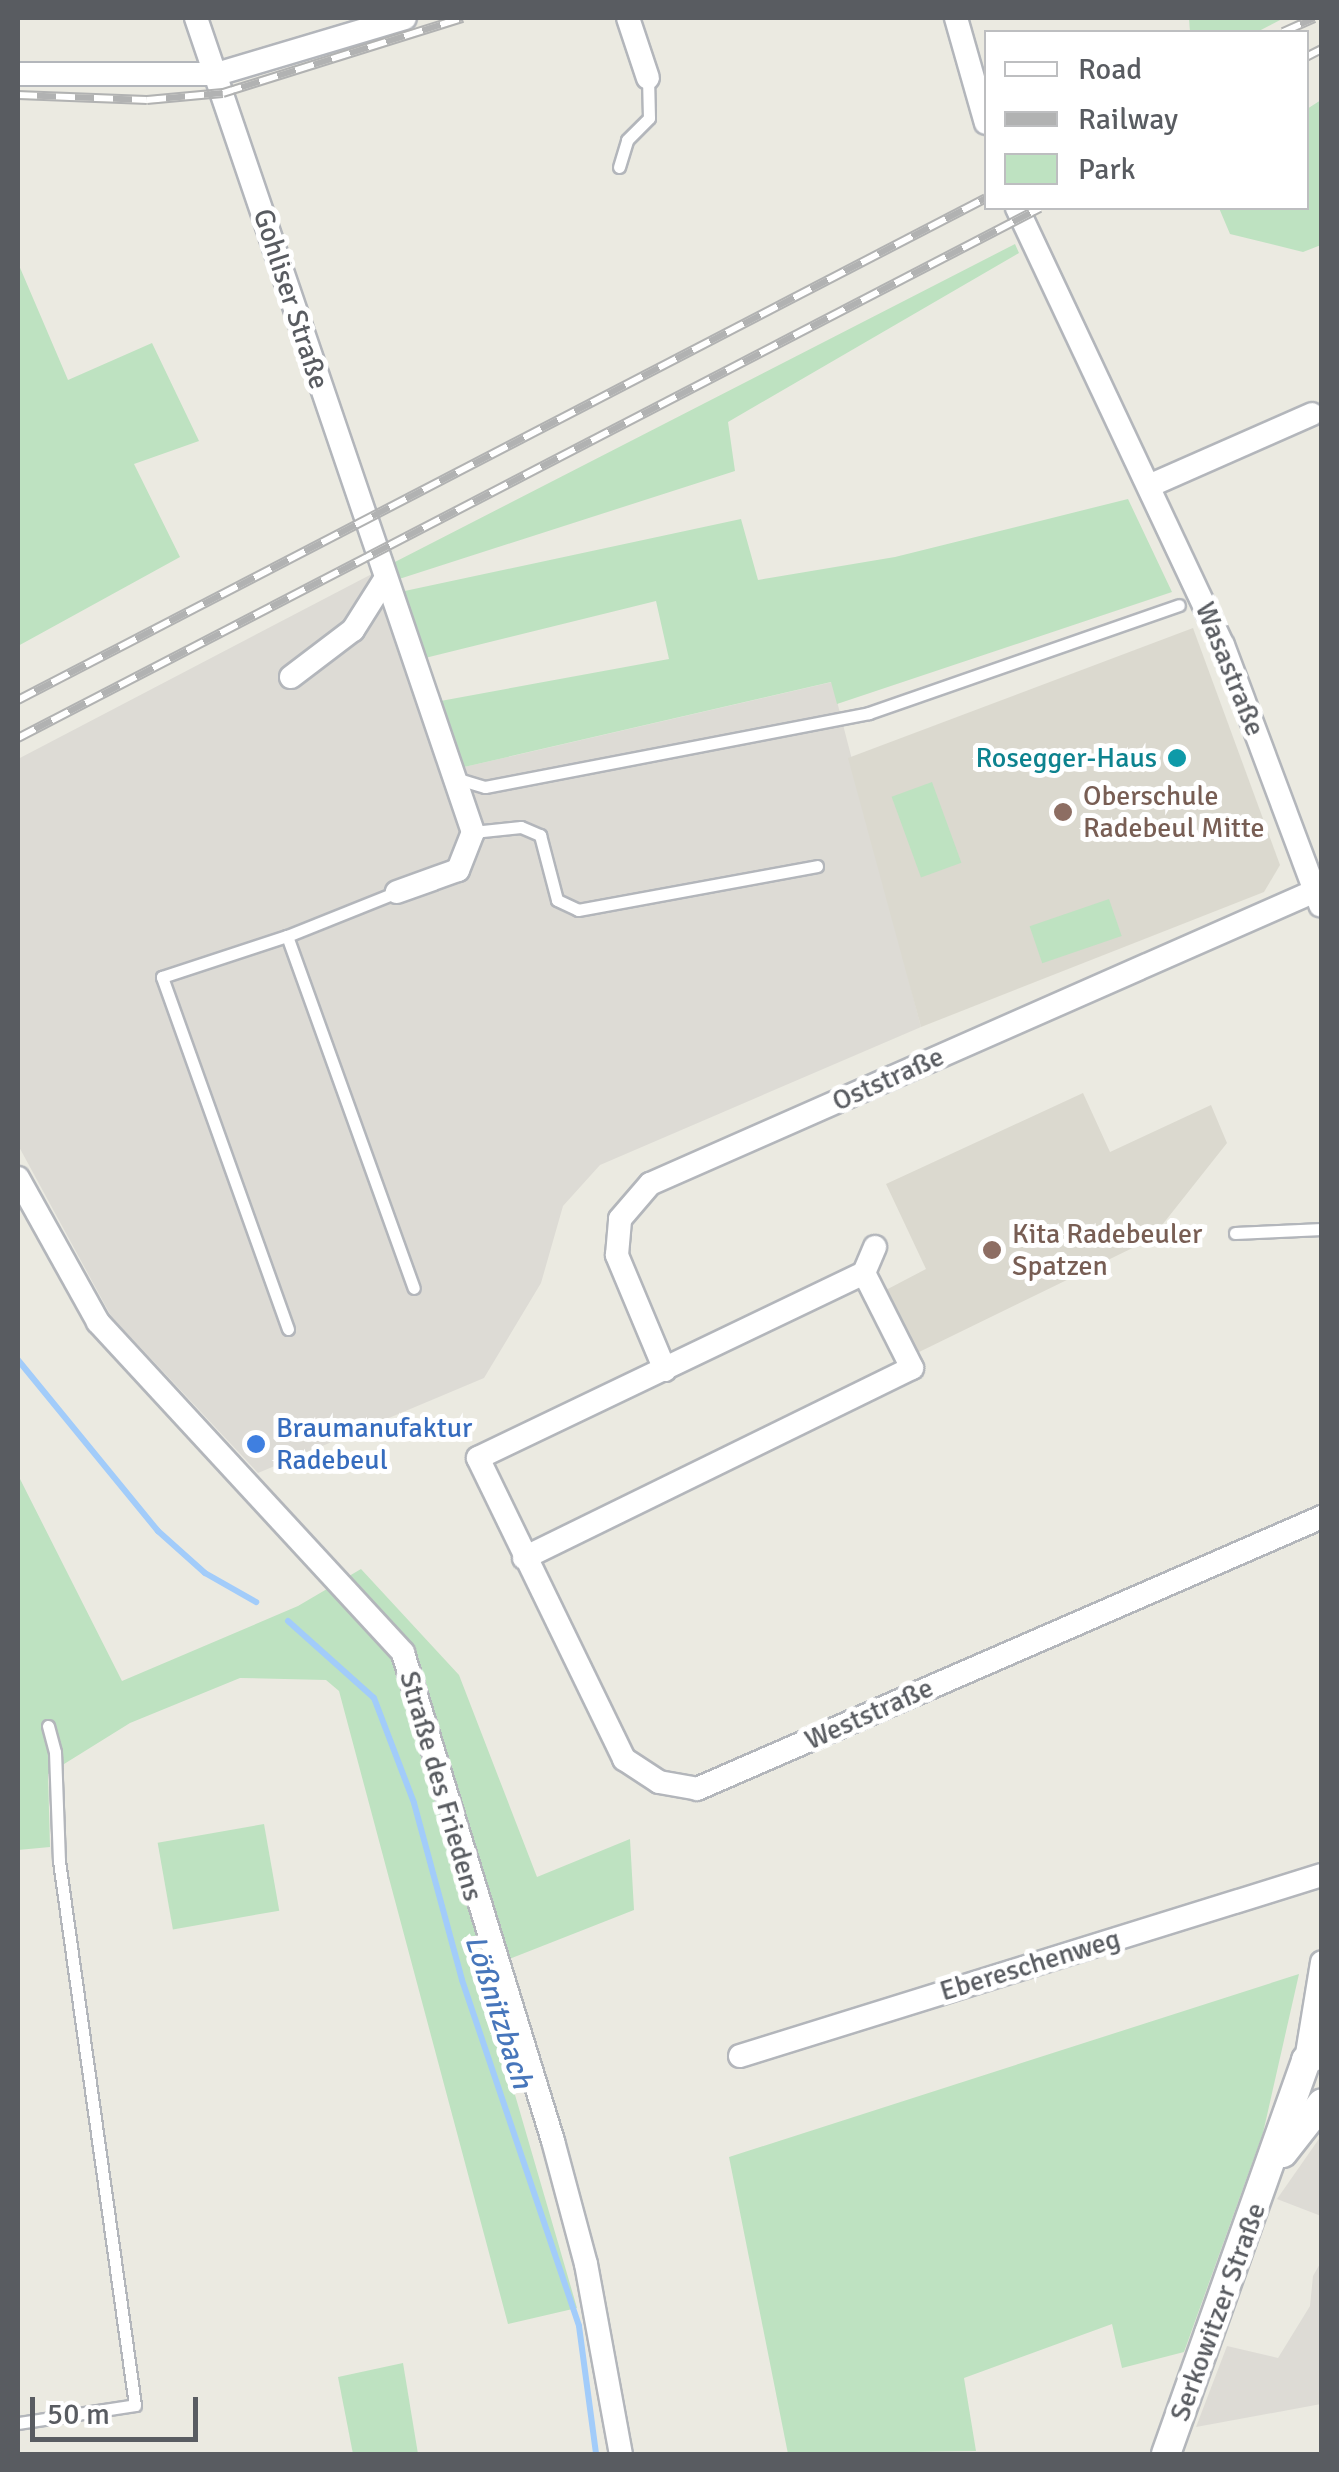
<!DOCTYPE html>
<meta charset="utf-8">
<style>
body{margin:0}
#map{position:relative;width:1339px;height:2472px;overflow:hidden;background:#ebeae1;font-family:Signika,sans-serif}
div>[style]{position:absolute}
.industrial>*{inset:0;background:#dddbd5}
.education>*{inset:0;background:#dbd9cf}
.green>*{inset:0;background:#bee2c1;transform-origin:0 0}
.stream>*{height:6px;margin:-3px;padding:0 3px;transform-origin:3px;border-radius:3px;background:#a2ccfa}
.roads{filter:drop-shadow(2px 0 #b3b6bb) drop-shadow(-2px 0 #b3b6bb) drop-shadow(0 2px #b3b6bb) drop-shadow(0 -2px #b3b6bb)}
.service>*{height:11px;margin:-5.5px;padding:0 5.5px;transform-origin:5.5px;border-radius:5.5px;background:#fff}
.minor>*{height:22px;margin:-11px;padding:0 11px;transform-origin:11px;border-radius:11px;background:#fff}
.tertiary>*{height:28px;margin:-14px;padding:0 14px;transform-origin:14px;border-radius:14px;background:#fff}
.rail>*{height:10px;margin-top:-5px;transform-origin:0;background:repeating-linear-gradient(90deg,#fff 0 19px,#b1b2b2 0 38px);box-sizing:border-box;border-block:2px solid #b1b2b2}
.dots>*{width:28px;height:28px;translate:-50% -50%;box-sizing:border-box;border:5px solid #fff;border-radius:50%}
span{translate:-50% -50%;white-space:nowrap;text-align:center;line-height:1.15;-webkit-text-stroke:10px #fff;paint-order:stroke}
.street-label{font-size:28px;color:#595c61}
.culture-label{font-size:28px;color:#0d838f}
.right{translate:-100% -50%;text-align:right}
.education-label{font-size:28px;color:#785e54}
.left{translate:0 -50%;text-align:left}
.shop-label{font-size:28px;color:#366cbe}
.water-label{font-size:30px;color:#4776bb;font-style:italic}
.frame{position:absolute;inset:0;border:20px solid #595c61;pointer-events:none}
.legend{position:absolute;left:984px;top:30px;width:325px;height:180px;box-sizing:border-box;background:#fff;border:2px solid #bdbec0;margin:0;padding:12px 18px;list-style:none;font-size:30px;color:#595c61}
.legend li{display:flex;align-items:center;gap:20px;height:50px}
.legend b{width:50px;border:2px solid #bdbec0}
.scale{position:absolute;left:30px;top:2397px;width:168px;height:45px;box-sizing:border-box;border:5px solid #595c61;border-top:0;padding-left:12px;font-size:30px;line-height:35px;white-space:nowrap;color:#595c61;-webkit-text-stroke:8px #fff;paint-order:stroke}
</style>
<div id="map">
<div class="industrial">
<div style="clip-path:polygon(391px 564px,460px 768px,832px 682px,921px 1027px,600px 1165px,563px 1206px,541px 1283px,484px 1378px,258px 1473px,111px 1316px,18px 1145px,18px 759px)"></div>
<div style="clip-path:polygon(1321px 2136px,1322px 2136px,1321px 2216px,1277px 2199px)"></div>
<div style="clip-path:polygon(1321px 2262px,1321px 2404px,1196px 2427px,1227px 2346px,1278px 2358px,1310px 2306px,1313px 2276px)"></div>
</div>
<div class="education">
<div style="clip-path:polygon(1193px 628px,1280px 865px,1264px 892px,921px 1027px,848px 758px)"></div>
<div style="clip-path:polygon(1083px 1093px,1110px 1152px,1211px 1105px,1227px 1143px,1151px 1239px,915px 1354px,884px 1291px,926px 1269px,886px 1184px)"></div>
</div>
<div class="green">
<div style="clip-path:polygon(1189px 18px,1284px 18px,1257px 32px,1190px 32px)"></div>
<div style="clip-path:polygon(1321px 100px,1321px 245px,1303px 252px,1230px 234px,1219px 208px,1306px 208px,1307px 109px)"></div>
<div style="clip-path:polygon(1015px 244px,1019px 253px,728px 422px,735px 471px,396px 580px,391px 564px)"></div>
<div style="clip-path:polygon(18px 263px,68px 380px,152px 343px,199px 441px,134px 464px,180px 557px,18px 646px)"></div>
<div style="clip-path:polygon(1128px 499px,1172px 592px,837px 704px,831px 682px,460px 768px,435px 702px,669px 659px,656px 601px,421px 659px,400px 592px,741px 519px,758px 580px,895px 557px)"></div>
<div style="left:932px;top:782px;width:86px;height:43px;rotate:70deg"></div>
<div style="left:1109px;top:899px;width:39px;height:84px;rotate:71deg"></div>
<div style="clip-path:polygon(18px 1475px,122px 1681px,298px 1606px,361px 1569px,459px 1675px,537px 1877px,630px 1839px,634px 1910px,479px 1971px,577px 2308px,508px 2324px,339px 1691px,326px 1680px,240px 1678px,130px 1723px,48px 1774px,50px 1847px,18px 1850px)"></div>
<div style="left:264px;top:1824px;width:88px;height:108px;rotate:80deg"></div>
<div style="clip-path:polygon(1299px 1974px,1263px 2133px,1184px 2352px,1122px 2368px,1112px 2324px,964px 2378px,976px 2451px,788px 2454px,729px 2157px)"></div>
<div style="clip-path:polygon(403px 2363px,418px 2454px,353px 2454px,338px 2377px)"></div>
</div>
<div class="stream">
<div style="left:18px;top:1360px;width:221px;rotate:50.7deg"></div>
<div style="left:158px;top:1531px;width:63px;rotate:41.8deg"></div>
<div style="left:205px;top:1573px;width:59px;rotate:29.6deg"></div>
<div style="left:288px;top:1621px;width:115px;rotate:41.8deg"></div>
<div style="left:374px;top:1698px;width:112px;rotate:69.1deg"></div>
<div style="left:414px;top:1803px;width:183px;rotate:74.8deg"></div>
<div style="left:462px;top:1980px;width:365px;rotate:71.3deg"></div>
<div style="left:579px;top:2326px;width:129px;rotate:82.4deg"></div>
</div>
<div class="roads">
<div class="service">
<div style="left:619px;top:167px;width:28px;rotate:-73deg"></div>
<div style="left:627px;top:140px;width:31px;rotate:-45deg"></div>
<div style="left:649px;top:118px;width:40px;rotate:-91.4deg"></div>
<div style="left:455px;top:778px;width:31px;rotate:17deg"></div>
<div style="left:485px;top:787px;width:391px;rotate:-10.9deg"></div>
<div style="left:869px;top:713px;width:328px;rotate:-19.2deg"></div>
<div style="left:473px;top:832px;width:48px;rotate:-5.9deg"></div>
<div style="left:521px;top:827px;width:21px;rotate:23deg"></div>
<div style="left:540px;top:835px;width:67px;rotate:75.3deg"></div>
<div style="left:557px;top:900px;width:23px;rotate:25deg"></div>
<div style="left:578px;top:910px;width:243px;rotate:-10.4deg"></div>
<div style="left:287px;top:936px;width:118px;rotate:-21.8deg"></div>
<div style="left:1235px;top:1233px;width:87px;rotate:-2.6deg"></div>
<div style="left:288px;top:1329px;width:374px;rotate:-109.7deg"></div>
<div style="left:162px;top:977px;width:132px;rotate:-18.2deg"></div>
<div style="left:287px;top:936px;width:374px;rotate:70.2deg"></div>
<div style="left:18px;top:2423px;width:118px;rotate:-8.7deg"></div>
<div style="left:135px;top:2405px;width:549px;rotate:-97.95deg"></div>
<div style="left:59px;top:1861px;width:109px;rotate:-92.1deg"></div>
<div style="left:55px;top:1752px;width:27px;rotate:-105deg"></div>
</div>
<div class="minor">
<div style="left:196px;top:18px;width:860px;rotate:71.21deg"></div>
<div style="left:473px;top:832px;width:41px;rotate:111.5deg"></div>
<div style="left:458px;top:870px;width:65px;rotate:160.2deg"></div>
<div style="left:628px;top:18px;width:63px;rotate:71.6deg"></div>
<div style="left:956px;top:18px;width:109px;rotate:74.1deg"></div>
<div style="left:18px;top:74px;width:199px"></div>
<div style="left:217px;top:74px;width:196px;rotate:-16.6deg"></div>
<div style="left:1017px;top:208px;width:483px;rotate:64.8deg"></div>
<div style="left:1223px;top:645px;width:278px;rotate:69.5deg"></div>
<div style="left:1149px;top:486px;width:178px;rotate:-23.8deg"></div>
<div style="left:291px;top:677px;width:78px;rotate:-37.2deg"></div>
<div style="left:353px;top:630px;width:58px;rotate:-57.7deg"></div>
<div style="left:18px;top:1178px;width:165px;rotate:60.9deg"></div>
<div style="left:98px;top:1322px;width:450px;rotate:47.3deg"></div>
<div style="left:403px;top:1653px;width:511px;rotate:72.91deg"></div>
<div style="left:553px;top:2141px;width:127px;rotate:75deg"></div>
<div style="left:586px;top:2264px;width:193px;rotate:79.6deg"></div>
<div style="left:875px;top:1247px;width:28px;rotate:113deg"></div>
<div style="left:864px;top:1273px;width:428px;rotate:154.4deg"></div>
<div style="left:478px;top:1458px;width:335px;rotate:64.1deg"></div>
<div style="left:624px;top:1759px;width:42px;rotate:33.3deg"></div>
<div style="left:659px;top:1782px;width:39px;rotate:10deg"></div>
<div style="left:697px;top:1789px;width:682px;rotate:-23.52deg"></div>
<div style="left:665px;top:1370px;width:125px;rotate:-112.7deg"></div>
<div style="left:617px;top:1255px;width:36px;rotate:-85deg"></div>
<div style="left:620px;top:1219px;width:46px;rotate:-49.4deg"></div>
<div style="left:650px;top:1184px;width:727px;rotate:-23.78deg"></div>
<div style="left:1315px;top:891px;width:9px;rotate:41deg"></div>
<div style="left:524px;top:1558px;width:432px;rotate:-26.1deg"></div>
<div style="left:912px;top:1368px;width:106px;rotate:-116.8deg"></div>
<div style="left:740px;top:2056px;width:609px;rotate:-17.28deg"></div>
<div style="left:1306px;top:2060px;width:99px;rotate:-80.7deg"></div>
</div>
<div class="tertiary">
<div style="left:1283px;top:2153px;width:63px;rotate:-52deg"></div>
<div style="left:1166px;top:2454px;width:418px;rotate:-70.4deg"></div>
<div style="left:1306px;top:2060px;width:17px;rotate:-24deg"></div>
</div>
</div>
<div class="rail">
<div style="left:1283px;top:32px;width:34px;rotate:-24deg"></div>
<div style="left:1306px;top:57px;width:18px;rotate:-27deg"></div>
<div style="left:18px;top:95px;width:129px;rotate:2.2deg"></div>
<div style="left:147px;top:100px;width:76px;rotate:-5.3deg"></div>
<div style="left:223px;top:93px;width:251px;rotate:-17.4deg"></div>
<div style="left:18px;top:700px;width:1090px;rotate:-27.41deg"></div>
<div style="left:18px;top:738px;width:1151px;rotate:-27.41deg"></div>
</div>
<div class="dots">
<div style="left:1177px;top:758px;background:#0f9aa8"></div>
<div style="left:1063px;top:812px;background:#8d6e63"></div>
<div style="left:992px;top:1250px;background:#8d6e63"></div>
<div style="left:256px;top:1444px;background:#3f7fe0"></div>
</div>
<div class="street-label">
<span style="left:291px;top:299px;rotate:72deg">Gohliser Straße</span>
<span style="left:1230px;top:669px;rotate:68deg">Wasastraße</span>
<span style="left:888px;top:1079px;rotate:-24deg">Oststraße</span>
<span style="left:869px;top:1714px;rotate:-24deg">Weststraße</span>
<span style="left:441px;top:1786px;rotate:74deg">Straße des Friedens</span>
<span style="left:1030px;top:1965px;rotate:-17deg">Ebereschenweg</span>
<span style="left:1218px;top:2312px;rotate:-70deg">Serkowitzer Straße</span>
</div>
<div class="culture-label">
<span class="right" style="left:1157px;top:758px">Rosegger-Haus</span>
</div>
<div class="education-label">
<span class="left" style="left:1083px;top:812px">Oberschule<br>Radebeul Mitte</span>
<span class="left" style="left:1012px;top:1250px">Kita Radebeuler<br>Spatzen</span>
</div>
<div class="shop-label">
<span class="left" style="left:276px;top:1444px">Braumanufaktur<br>Radebeul</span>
</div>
<div class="water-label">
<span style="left:498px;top:2012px;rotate:72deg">Lößnitzbach</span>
</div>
<div class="frame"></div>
<ul class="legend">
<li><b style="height:12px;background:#fff"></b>Road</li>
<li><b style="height:12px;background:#b1b2b2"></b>Railway</li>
<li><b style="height:28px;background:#bee2c1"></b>Park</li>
</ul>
<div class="scale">50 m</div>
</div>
